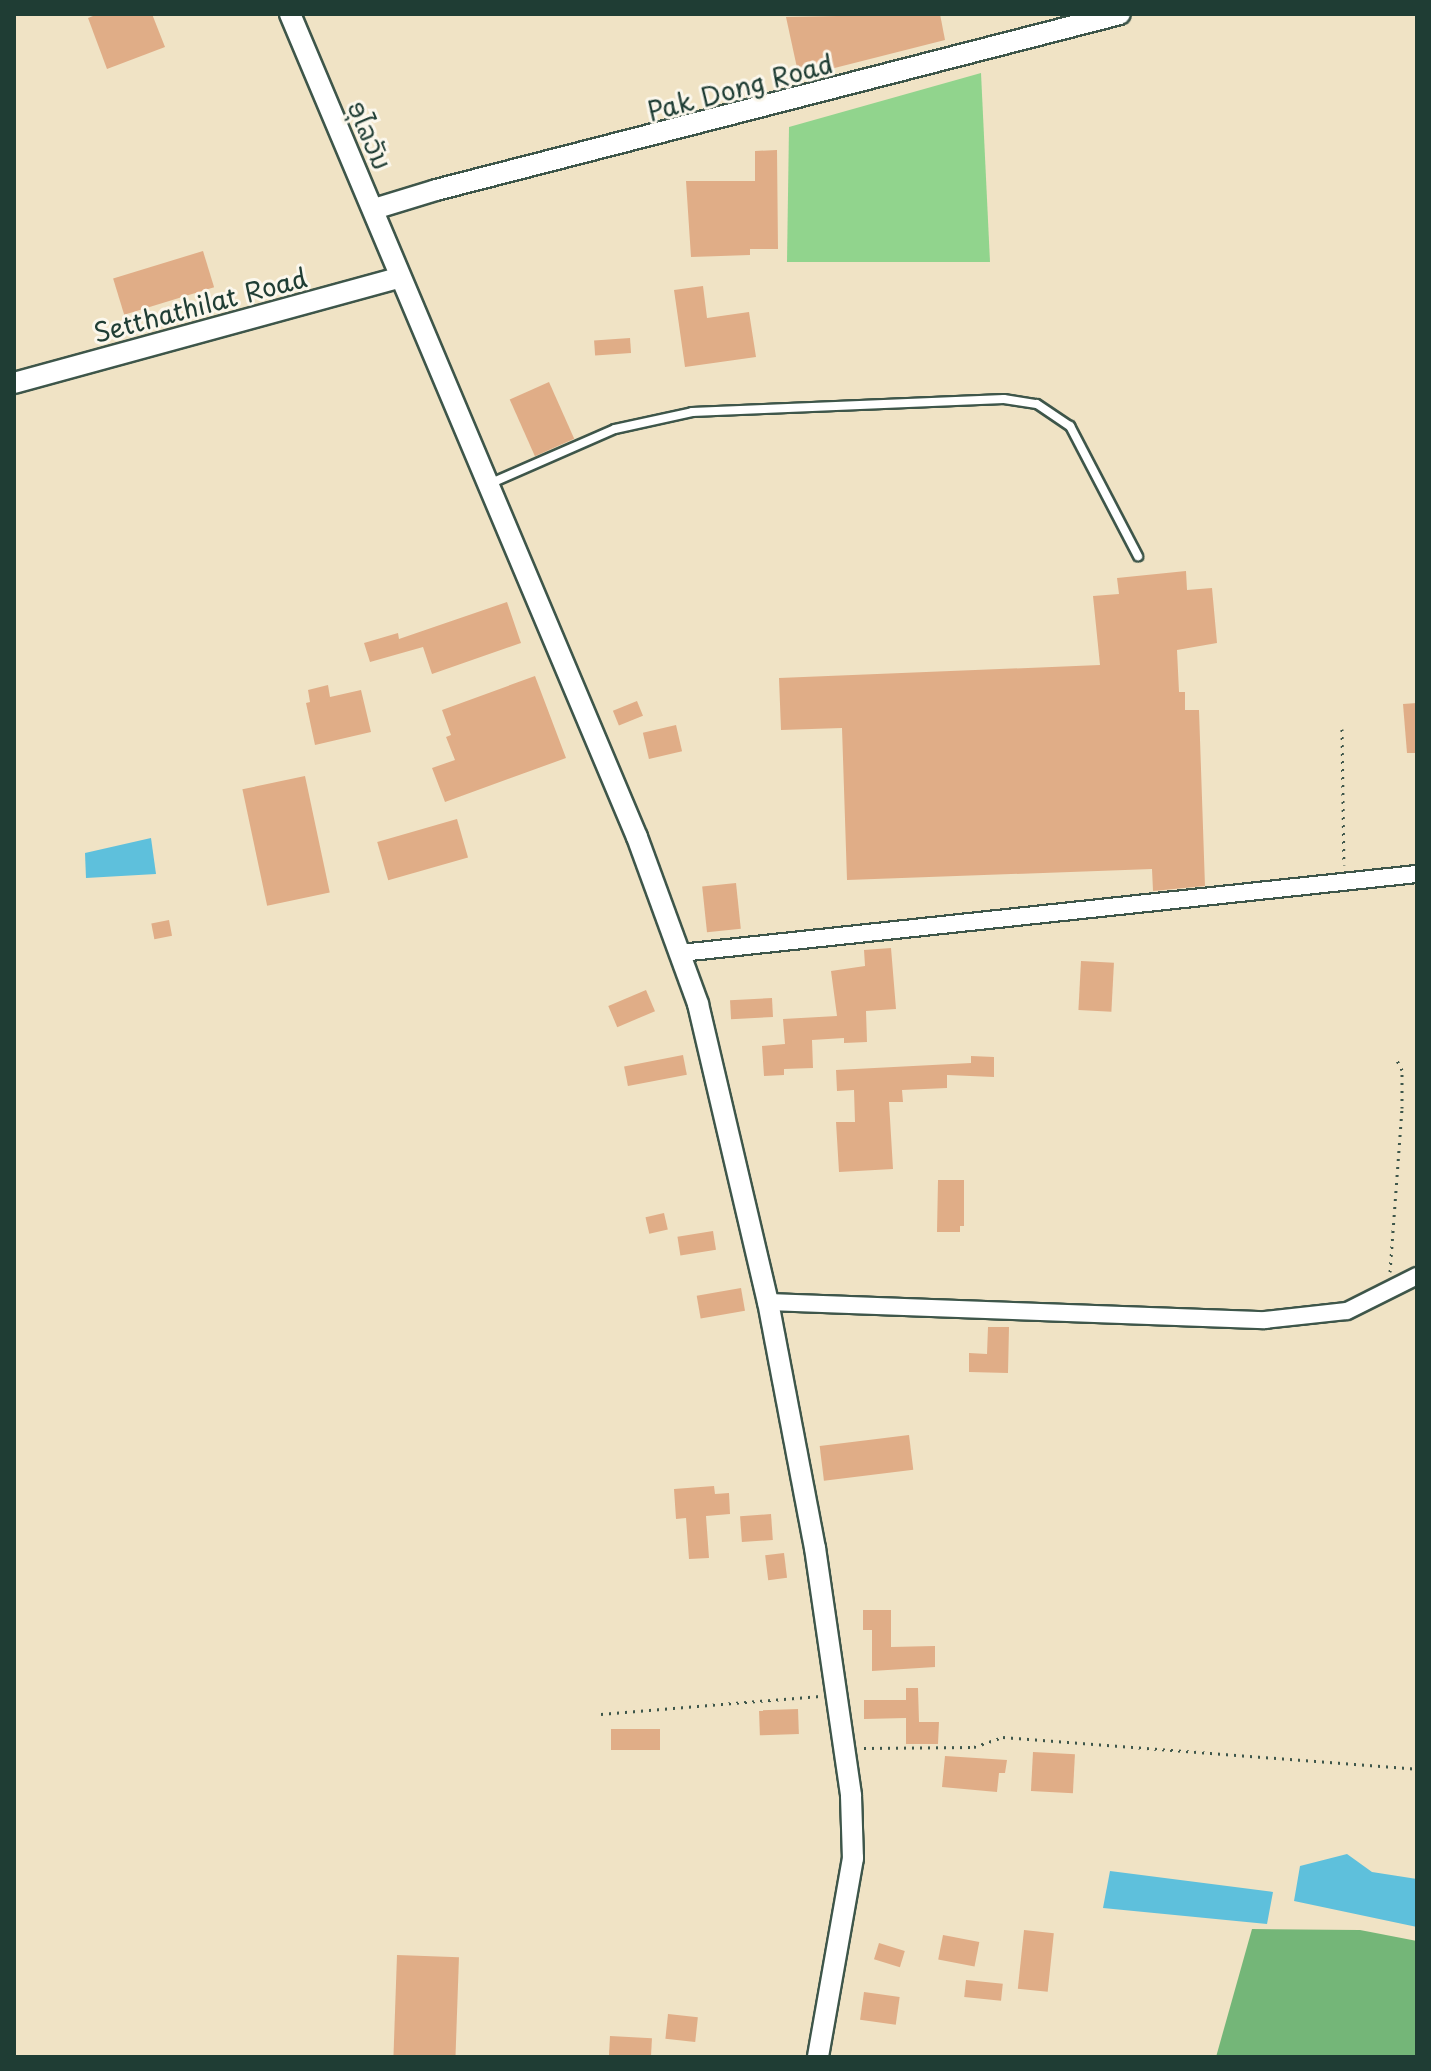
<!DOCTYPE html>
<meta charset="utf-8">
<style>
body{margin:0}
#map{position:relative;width:1431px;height:2071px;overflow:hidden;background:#f0e3c5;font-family:"Playpen Sans","Noto Sans Lao",sans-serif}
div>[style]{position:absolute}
.green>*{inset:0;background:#91d48d}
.forest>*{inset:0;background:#74b678}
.water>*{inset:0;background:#5ec0dc}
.building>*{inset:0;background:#e0ad87;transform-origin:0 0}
.path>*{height:3px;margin-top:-1.5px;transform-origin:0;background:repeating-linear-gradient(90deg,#3e564a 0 2px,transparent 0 8px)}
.roads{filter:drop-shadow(2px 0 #3e564a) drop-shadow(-2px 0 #3e564a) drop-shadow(0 2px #3e564a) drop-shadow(0 -2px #3e564a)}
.service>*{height:8px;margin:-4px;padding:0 4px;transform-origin:4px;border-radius:4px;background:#fff}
.minor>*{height:16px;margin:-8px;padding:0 8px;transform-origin:8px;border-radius:8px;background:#fff}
.tertiary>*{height:20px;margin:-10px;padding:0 10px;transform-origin:10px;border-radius:10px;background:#fff}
span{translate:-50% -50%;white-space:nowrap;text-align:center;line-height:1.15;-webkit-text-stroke:6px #fbf7ec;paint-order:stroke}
.street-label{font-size:26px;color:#1f3d34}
.frame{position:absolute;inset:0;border:16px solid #1f3d34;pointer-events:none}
</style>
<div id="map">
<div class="green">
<div style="clip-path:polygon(981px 73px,990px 262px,787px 262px,789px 127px)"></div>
</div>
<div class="forest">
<div style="clip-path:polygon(1252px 1929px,1360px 1930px,1417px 1941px,1417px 2057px,1216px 2057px)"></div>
</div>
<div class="water">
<div style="clip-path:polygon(151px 838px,156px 874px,86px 878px,85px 853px)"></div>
<div style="clip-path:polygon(1347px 1854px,1372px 1872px,1417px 1879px,1417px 1927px,1294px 1901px,1300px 1866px)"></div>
<div style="clip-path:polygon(1110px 1871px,1273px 1892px,1267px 1924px,1103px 1908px)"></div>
</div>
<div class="building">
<div style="clip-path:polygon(98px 14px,152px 14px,165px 47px,107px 69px,88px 18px)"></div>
<div style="clip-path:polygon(940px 14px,945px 40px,799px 77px,786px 17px)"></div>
<div style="clip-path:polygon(777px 150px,778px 249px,750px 249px,750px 255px,691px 257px,686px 181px,755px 181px,755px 151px)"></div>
<div style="left:203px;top:251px;width:38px;height:94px;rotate:73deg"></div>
<div style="clip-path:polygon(703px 286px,707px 318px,749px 312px,756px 357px,685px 367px,674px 290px)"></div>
<div style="left:630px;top:338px;width:15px;height:36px;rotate:86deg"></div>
<div style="left:549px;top:382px;width:62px;height:43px;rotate:66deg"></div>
<div style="clip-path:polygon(1186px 571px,1187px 590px,1212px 588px,1217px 643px,1177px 650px,1179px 692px,1185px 692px,1185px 710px,1199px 710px,1205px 886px,1153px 891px,1152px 869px,847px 880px,842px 728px,781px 730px,779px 678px,1100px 665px,1093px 596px,1119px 594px,1117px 578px)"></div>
<div style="clip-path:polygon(507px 602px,521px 643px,432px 674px,423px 647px,370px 662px,364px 643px,398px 633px,399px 639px)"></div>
<div style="clip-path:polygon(535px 676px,566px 758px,445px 802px,432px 768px,455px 760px,446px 737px,451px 735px,442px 710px)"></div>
<div style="clip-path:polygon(328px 685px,330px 697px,361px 690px,371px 732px,315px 745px,306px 703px,310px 702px,308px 690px)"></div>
<div style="left:637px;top:701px;width:16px;height:26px;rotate:68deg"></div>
<div style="clip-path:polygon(1417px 703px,1417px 753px,1407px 753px,1403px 704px)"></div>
<div style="left:676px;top:725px;width:27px;height:34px;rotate:77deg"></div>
<div style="left:305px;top:776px;width:119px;height:64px;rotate:78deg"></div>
<div style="left:457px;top:819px;width:40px;height:83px;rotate:74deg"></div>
<div style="left:736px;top:883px;width:46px;height:34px;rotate:84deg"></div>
<div style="left:169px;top:920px;width:16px;height:18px;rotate:79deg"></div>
<div style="clip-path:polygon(891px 948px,896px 1009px,866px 1011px,867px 1042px,844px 1043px,844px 1038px,812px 1040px,813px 1068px,784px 1069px,784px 1075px,764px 1076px,762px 1046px,785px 1044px,783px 1019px,837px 1016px,831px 971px,865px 966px,864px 950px)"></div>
<div style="left:1081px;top:961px;width:33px;height:49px;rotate:3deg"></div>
<div style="left:646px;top:990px;width:23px;height:41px;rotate:67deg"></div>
<div style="left:772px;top:998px;width:19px;height:42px;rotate:87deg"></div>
<div style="left:683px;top:1055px;width:20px;height:60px;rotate:79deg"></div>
<div style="clip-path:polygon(971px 1056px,994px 1057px,994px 1077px,947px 1075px,947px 1088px,902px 1090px,903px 1102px,889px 1102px,893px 1169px,839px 1172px,836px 1122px,855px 1122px,854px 1090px,837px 1091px,836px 1070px,971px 1063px)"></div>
<div style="clip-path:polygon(938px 1180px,964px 1180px,964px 1226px,960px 1226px,960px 1232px,937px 1232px)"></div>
<div style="left:664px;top:1213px;width:17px;height:19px;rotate:77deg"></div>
<div style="left:713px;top:1231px;width:19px;height:36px;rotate:81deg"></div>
<div style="left:741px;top:1288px;width:23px;height:45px;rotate:80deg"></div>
<div style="clip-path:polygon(988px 1327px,1009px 1327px,1008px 1373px,969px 1372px,969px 1353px,987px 1354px)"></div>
<div style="left:909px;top:1435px;width:35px;height:90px;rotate:83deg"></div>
<div style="clip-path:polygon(714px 1486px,715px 1494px,729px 1493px,730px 1514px,706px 1516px,709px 1558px,689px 1559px,686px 1518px,676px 1519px,674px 1489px)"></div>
<div style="left:771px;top:1514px;width:26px;height:31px;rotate:86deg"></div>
<div style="left:784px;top:1553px;width:25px;height:19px;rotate:83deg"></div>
<div style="clip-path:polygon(863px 1610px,891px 1610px,891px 1647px,935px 1646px,935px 1667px,872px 1671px,872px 1630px,863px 1630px)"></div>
<div style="clip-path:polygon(906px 1688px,918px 1688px,919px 1722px,939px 1722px,938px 1744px,906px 1744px,906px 1718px,864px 1719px,864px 1700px,906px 1700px)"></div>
<div style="left:798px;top:1709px;width:25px;height:39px;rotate:88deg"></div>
<div style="left:611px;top:1729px;width:49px;height:21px"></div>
<div style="left:1033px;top:1752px;width:42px;height:39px;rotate:3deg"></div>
<div style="clip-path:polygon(945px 1756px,1007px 1760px,1005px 1773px,999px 1773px,997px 1792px,942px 1787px)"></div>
<div style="left:1024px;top:1930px;width:30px;height:59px;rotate:6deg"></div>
<div style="left:943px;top:1935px;width:37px;height:25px;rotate:11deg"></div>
<div style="left:879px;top:1943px;width:27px;height:17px;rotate:17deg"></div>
<div style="left:397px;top:1955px;width:62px;height:102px;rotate:2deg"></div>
<div style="left:966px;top:1980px;width:37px;height:17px;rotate:6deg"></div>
<div style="left:864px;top:1992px;width:36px;height:28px;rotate:8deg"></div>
<div style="left:668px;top:2014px;width:30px;height:25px;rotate:6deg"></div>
<div style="left:610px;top:2036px;width:42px;height:21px;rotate:3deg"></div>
</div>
<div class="path">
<div style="left:1342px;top:729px;width:136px;rotate:89.2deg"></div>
<div style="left:1390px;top:1272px;width:164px;rotate:-85.8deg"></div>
<div style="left:1402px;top:1108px;width:38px;rotate:-90deg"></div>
<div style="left:1402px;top:1070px;width:13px;rotate:-117deg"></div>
<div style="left:601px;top:1714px;width:220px;rotate:-4.7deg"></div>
<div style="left:864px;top:1748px;width:110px;rotate:-0.5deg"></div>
<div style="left:974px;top:1747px;width:31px;rotate:-19deg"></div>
<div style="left:1003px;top:1737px;width:415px;rotate:4.4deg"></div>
</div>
<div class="roads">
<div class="service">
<div style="left:489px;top:484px;width:137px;rotate:-23.6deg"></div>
<div style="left:615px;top:429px;width:79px;rotate:-12.4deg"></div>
<div style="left:692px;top:412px;width:312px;rotate:-2.4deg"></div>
<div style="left:1004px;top:399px;width:33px;rotate:9deg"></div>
<div style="left:1037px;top:404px;width:40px;rotate:34deg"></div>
<div style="left:1070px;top:426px;width:147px;rotate:62.4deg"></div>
</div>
<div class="minor">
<div style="left:681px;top:953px;width:740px;rotate:-6.13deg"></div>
<div style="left:768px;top:1302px;width:497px;rotate:2.1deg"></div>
<div style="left:1265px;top:1320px;width:82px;rotate:-6.3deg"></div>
<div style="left:1347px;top:1311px;width:78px;rotate:-26.6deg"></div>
</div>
<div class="tertiary">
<div style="left:290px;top:14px;width:893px;rotate:67.14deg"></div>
<div style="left:637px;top:837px;width:178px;rotate:69.9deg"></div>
<div style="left:698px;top:1004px;width:306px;rotate:76.8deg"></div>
<div style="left:768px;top:1302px;width:250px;rotate:79.2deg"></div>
<div style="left:815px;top:1548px;width:251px;rotate:81.7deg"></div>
<div style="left:851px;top:1796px;width:62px;rotate:88.2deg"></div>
<div style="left:853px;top:1858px;width:202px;rotate:100deg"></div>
<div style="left:374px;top:209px;width:65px;rotate:-17deg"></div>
<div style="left:436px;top:190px;width:706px;rotate:-14.43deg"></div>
<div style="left:14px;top:383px;width:399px;rotate:-15.3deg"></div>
</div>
</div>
<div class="street-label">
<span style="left:740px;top:87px;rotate:-15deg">Pak Dong Road</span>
<span style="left:370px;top:135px;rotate:67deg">ອຸໄລວັນ</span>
<span style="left:200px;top:305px;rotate:-15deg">Setthathilat Road</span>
</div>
<div class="frame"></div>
</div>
